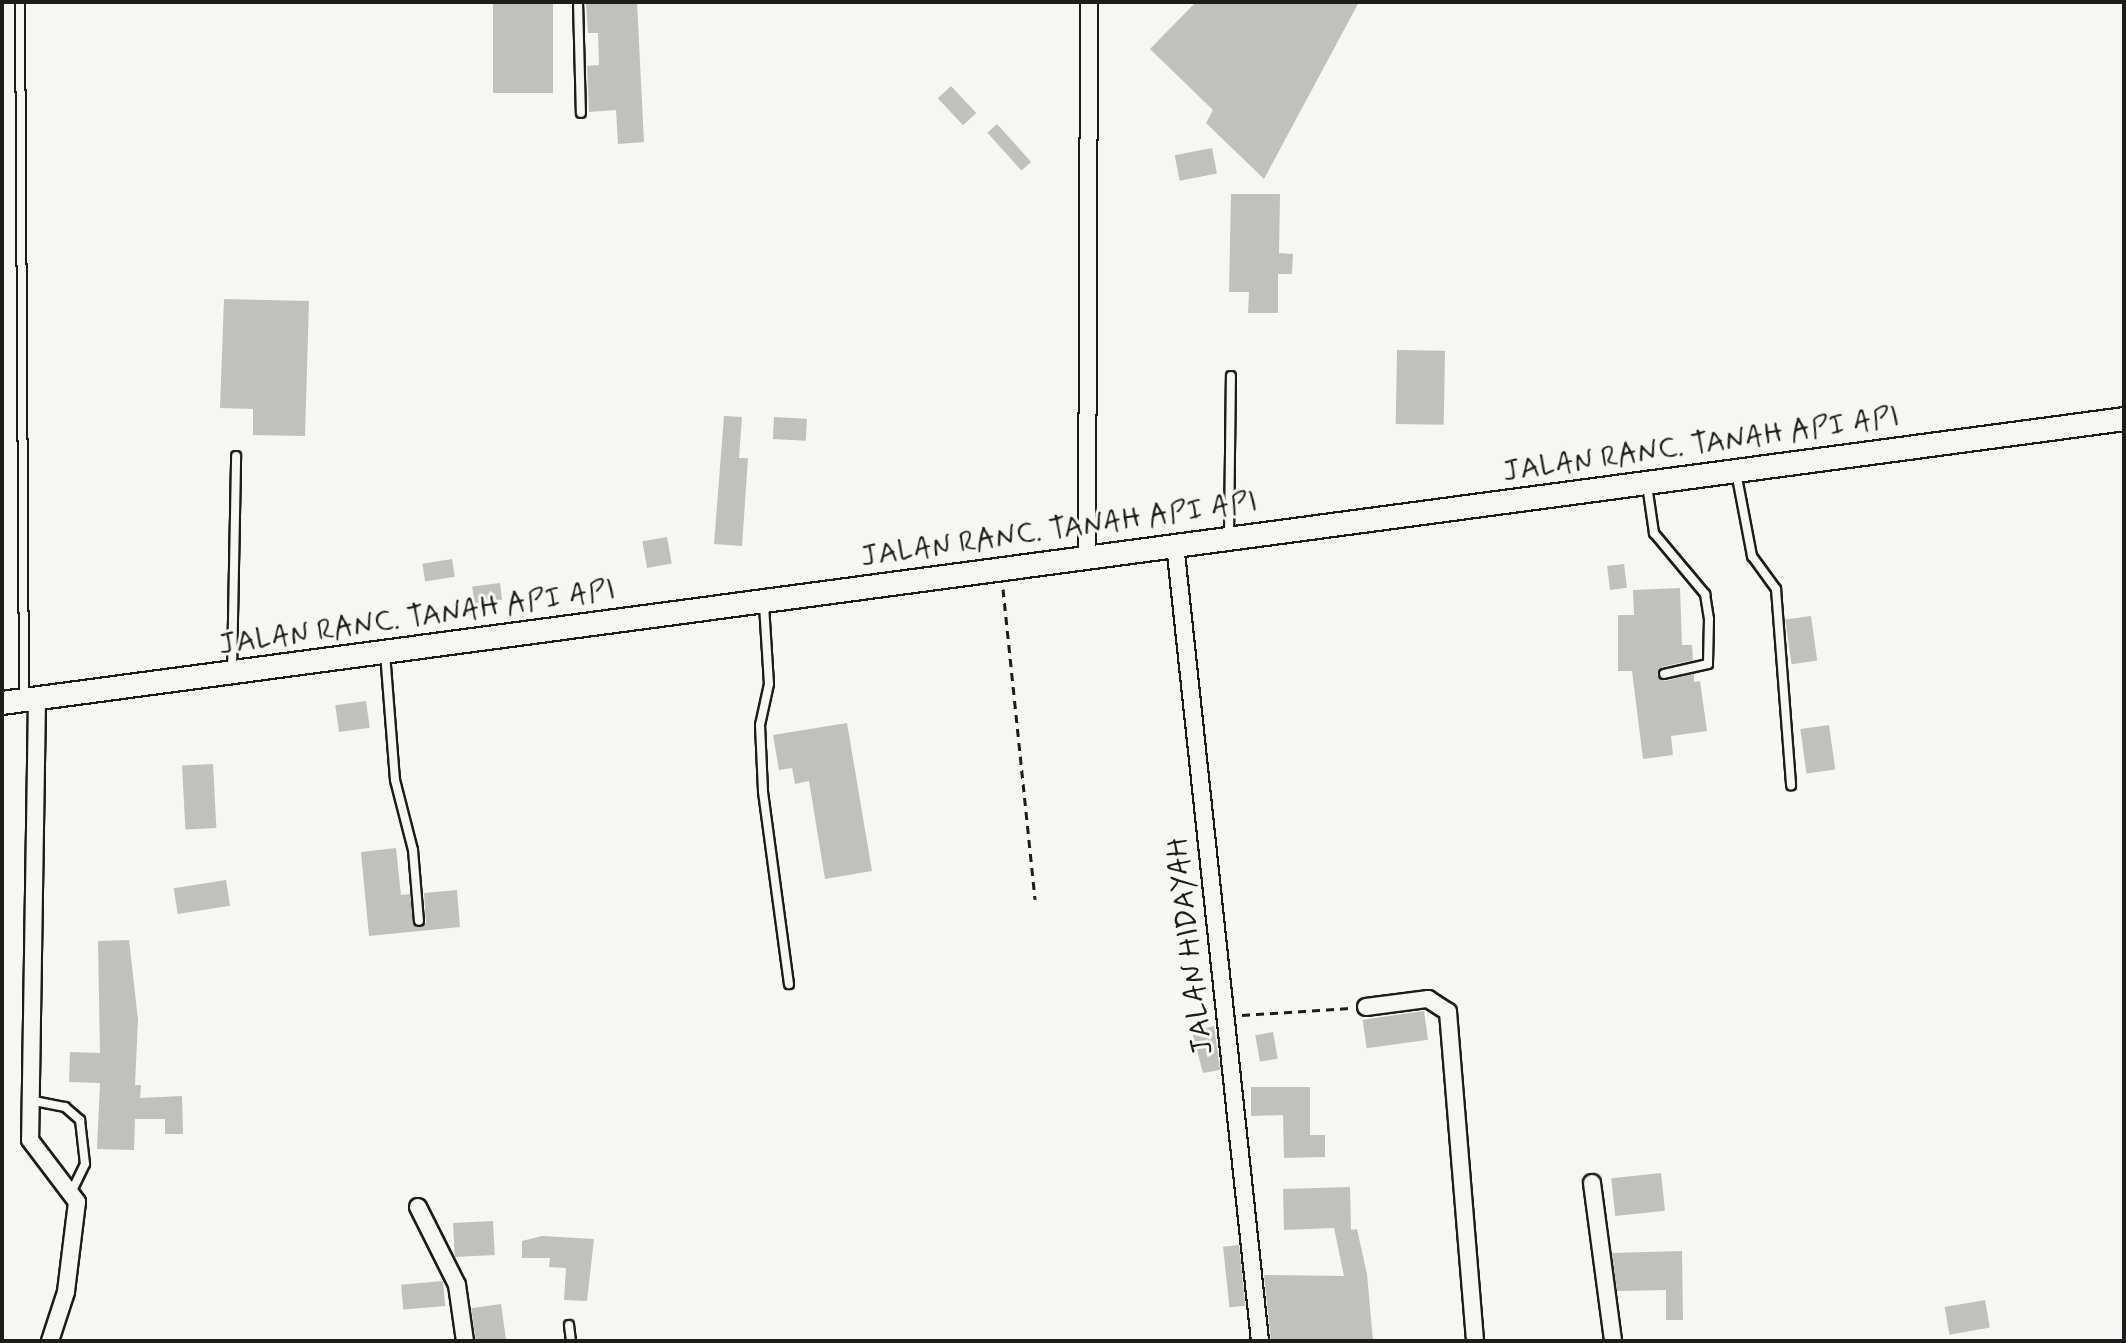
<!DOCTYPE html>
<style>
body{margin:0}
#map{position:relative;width:2126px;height:1343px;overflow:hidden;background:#f6f6f2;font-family:Mynerve,sans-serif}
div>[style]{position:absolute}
.building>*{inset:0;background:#c0c0bd;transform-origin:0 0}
.path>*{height:3px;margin-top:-1.5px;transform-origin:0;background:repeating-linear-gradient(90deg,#1c1c1c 0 8px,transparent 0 14px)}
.roads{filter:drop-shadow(2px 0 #1c1c1c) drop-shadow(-2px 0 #1c1c1c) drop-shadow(0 2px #1c1c1c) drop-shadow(0 -2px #1c1c1c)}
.lane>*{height:8px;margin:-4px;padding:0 4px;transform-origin:4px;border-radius:4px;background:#f6f6f2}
.street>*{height:16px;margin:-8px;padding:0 8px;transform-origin:8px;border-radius:8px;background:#f6f6f2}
.secondary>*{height:22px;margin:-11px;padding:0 11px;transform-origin:11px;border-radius:11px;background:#f6f6f2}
span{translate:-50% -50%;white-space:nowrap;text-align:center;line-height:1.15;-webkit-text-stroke:6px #f6f6f2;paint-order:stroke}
.street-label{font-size:30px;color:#1c1c1c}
.frame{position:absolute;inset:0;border:4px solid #1c1c1c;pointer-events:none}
</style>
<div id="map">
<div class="building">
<div style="left:493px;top:2px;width:60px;height:91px"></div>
<div style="clip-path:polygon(586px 2px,637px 2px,644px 142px,618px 144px,616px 110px,589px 112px,587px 66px,599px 65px,598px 33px,588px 33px)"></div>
<div style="clip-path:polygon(1196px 2px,1359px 2px,1264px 179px,1206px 123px,1213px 110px,1150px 49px)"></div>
<div style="left:951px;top:86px;width:37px;height:18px;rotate:47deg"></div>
<div style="left:997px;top:124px;width:51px;height:13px;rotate:48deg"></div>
<div style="left:1212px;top:148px;width:26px;height:38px;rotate:79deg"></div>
<div style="clip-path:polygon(1231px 194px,1280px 194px,1279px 253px,1293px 254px,1292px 274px,1278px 274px,1278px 313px,1248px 313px,1249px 292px,1229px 292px)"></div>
<div style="clip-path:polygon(224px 299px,309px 301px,305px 436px,253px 435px,253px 409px,220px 408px)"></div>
<div style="left:1397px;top:350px;width:48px;height:74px;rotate:1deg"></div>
<div style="clip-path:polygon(724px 416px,742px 417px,739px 458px,748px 458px,742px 546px,714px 544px)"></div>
<div style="left:774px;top:417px;width:33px;height:22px;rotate:3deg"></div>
<div style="left:667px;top:537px;width:27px;height:25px;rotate:80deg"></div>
<div style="left:452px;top:559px;width:18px;height:30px;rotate:81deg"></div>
<div style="left:1624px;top:564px;width:24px;height:17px;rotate:83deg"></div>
<div style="left:500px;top:583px;width:17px;height:28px;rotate:83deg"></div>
<div style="clip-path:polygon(1680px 588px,1682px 645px,1692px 645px,1693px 660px,1662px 667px,1657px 675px,1665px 681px,1694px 674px,1694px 682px,1700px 681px,1707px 731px,1671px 736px,1673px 755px,1643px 759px,1632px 671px,1618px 671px,1618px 615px,1634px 615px,1633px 590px)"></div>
<div style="left:1811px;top:616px;width:45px;height:26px;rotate:82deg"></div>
<div style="left:366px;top:701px;width:27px;height:31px;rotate:82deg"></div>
<div style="clip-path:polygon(847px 723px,872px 871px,825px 879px,809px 781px,795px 784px,792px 768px,779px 770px,773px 735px)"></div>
<div style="left:1829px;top:725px;width:45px;height:29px;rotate:82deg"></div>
<div style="left:213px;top:764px;width:64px;height:31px;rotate:87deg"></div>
<div style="clip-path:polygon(396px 848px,401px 895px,410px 894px,414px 926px,426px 923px,424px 893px,457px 890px,460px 927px,369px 936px,361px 852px)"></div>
<div style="left:226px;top:880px;width:26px;height:53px;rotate:81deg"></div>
<div style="clip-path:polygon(129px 940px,138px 1020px,135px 1085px,141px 1085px,140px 1098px,182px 1096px,183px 1134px,165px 1134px,165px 1119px,135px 1119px,134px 1150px,97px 1149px,100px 1083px,69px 1082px,70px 1052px,100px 1053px,98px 941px)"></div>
<div style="left:1424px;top:1011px;width:29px;height:62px;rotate:82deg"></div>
<div style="clip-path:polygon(1214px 1026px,1220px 1070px,1203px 1073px,1192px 1032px)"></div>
<div style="left:1273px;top:1032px;width:27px;height:18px;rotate:80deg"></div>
<div style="clip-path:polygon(1251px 1087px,1310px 1087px,1310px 1135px,1325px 1135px,1325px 1157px,1284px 1158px,1283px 1115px,1251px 1116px)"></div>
<div style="left:1661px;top:1173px;width:38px;height:50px;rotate:84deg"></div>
<div style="clip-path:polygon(1350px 1187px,1351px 1230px,1357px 1229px,1367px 1274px,1373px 1341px,1271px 1341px,1264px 1275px,1344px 1276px,1334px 1228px,1284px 1230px,1283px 1189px)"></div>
<div style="left:493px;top:1221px;width:34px;height:40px;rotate:87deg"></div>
<div style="clip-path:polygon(542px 1236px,594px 1239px,587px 1301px,564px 1300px,566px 1268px,549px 1267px,550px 1258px,522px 1258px,522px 1241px)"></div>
<div style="left:1239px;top:1245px;width:61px;height:16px;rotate:84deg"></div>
<div style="clip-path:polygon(1682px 1251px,1683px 1320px,1666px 1320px,1666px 1290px,1617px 1291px,1612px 1253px)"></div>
<div style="left:443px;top:1281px;width:25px;height:42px;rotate:85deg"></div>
<div style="left:1985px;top:1300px;width:28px;height:41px;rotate:80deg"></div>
<div style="left:501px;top:1304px;width:37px;height:30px;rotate:82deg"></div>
</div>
<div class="path">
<div style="left:1003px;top:589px;width:312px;rotate:84.1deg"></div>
<div style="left:1242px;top:1015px;width:108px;rotate:-3.7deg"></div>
</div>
<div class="roads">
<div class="lane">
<div style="left:20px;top:2px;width:694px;rotate:89.67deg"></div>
<div style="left:578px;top:2px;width:111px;rotate:88.5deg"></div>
<div style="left:1736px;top:472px;width:86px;rotate:79.2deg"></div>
<div style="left:1752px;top:556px;width:41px;rotate:54deg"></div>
<div style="left:1776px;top:589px;width:197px;rotate:85.6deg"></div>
<div style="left:1647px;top:485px;width:49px;rotate:81.7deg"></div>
<div style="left:1654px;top:533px;width:80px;rotate:50.1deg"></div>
<div style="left:1705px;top:594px;width:25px;rotate:81deg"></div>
<div style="left:1709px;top:619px;width:45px;rotate:91.3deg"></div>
<div style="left:1708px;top:664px;width:45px;rotate:167.2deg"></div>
<div style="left:1229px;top:535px;width:159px;rotate:-89.3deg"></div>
<div style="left:764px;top:605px;width:79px;rotate:86.4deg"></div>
<div style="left:769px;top:684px;width:42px;rotate:102.4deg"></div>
<div style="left:760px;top:725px;width:67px;rotate:87.4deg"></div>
<div style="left:763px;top:792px;width:194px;rotate:82.3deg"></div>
<div style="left:385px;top:653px;width:127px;rotate:85.5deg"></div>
<div style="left:395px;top:780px;width:72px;rotate:75.6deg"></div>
<div style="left:413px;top:850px;width:71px;rotate:85.2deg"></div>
<div style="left:232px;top:671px;width:215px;rotate:-88.9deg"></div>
<div style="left:29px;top:1100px;width:37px;rotate:11deg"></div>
<div style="left:65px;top:1107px;width:20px;rotate:41deg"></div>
<div style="left:80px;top:1120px;width:44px;rotate:83.5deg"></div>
<div style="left:85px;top:1164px;width:28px;rotate:116deg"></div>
<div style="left:569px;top:1325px;width:16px;rotate:83deg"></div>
</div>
<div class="street">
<div style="left:1175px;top:544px;width:802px;rotate:83.91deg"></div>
<div style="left:1087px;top:555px;width:553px;rotate:-89.79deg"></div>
<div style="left:37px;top:700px;width:440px;rotate:90.9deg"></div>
<div style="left:30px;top:1140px;width:78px;rotate:52.8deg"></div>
<div style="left:77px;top:1202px;width:91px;rotate:97deg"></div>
<div style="left:66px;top:1292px;width:52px;rotate:108.1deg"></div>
<div style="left:1366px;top:1007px;width:63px;rotate:-7.4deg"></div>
<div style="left:1428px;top:999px;width:24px;rotate:33deg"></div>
<div style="left:1448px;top:1012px;width:330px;rotate:85.3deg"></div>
<div style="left:1592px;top:1183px;width:159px;rotate:82.4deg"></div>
<div style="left:418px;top:1207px;width:87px;rotate:63.4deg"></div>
<div style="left:457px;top:1285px;width:57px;rotate:81.9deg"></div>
</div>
<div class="secondary">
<div style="left:2px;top:703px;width:2141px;rotate:-7.62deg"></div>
</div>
</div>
<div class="street-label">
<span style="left:1701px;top:445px;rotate:-8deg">JALAN RANC. TANAH API API</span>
<span style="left:1059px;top:530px;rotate:-8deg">JALAN RANC. TANAH API API</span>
<span style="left:417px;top:618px;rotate:-8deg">JALAN RANC. TANAH API API</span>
<span style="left:1191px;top:946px;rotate:-97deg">JALAN HIDAYAH</span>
</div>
<div class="frame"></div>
</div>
